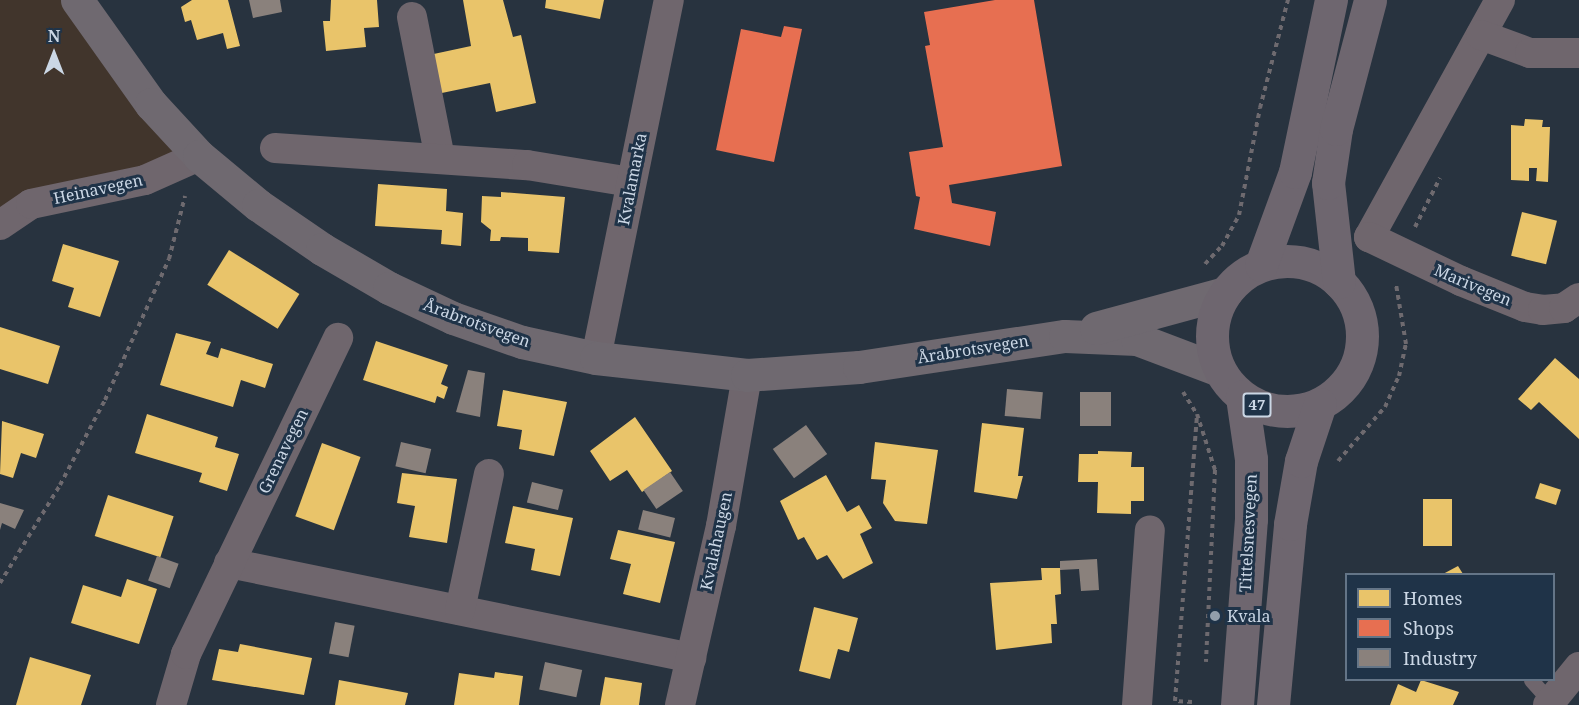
<!DOCTYPE html>
<meta charset="utf-8">
<style>
body{margin:0}
#map{position:relative;width:1579px;height:705px;overflow:hidden;background:#28333f;font-family:"Noto Serif",serif}
div>[style]{position:absolute}
.industrial>*{inset:0;background:#41352c}
.homes>*{inset:0;background:#e9c46a;transform-origin:0 0}
.shops>*{inset:0;background:#e76f51}
.industry>*{inset:0;background:#8a817c;transform-origin:0 0}
.path>*{height:4px;margin-top:-2px;transform-origin:0;background:repeating-linear-gradient(90deg,#6e6a6f 0 4.5px,transparent 0 9px)}
.service>*{height:15px;margin:-7.5px;padding:0 7.5px;transform-origin:7.5px;border-radius:7.5px;background:#6f666d}
.minor>*{height:30px;margin:-15px;padding:0 15px;transform-origin:15px;border-radius:15px;background:#6f666d}
.secondary>*{height:33px;margin:-16.5px;padding:0 16.5px;transform-origin:16.5px;border-radius:16.5px;background:#6f6970}
.primary>*{height:33px;margin:-16.5px;padding:0 16.5px;transform-origin:16.5px;border-radius:16.5px;background:#6e666f}
.primary>.ring{margin:-16.5px;padding:0;box-sizing:content-box;background:none;border:33px solid #6e666f;border-radius:50%}
.dots>*{width:16px;height:16px;translate:-50% -50%;box-sizing:border-box;border:3px solid #1f3348;border-radius:50%}
span{translate:-50% -50%;white-space:nowrap;text-align:center;line-height:1.15;-webkit-text-stroke:6px #1f3348;paint-order:stroke}
.shield-label span{padding:2px 4px;background:#1f3348;border:2px solid;border-radius:4px;-webkit-text-stroke-width:0}
.shield-label{font-size:15px;color:#cbd7e5;font-weight:700}
.street-label{font-size:16px;color:#cbd7e5}
.poi-label{font-size:16px;color:#cbd7e5}
.left{translate:0 -50%;text-align:left}
.legend{position:absolute;left:1345px;top:573px;width:210px;height:108px;box-sizing:border-box;background:#1f3348;border:2px solid #647587;margin:0;padding:8px 10px;list-style:none;font-size:18px;color:#cbd7e5}
.legend li{display:flex;align-items:center;gap:12px;height:30px}
.legend b{width:30px;border:2px solid #647587}
.north{position:absolute;left:24px;top:24px;width:60px;height:60px;-webkit-text-stroke:4px #1f3348;paint-order:stroke;rotate:0deg;font-size:16px;font-weight:700;line-height:24px;text-align:center;color:#cbd7e5}
.north::after{content:'';display:block;margin:auto;width:21px;height:27px;background:#cbd7e5;clip-path:polygon(50% 0,100% 100%,50% 72%,0 100%)}
</style>
<div id="map">
<div class="industrial">
<div style="clip-path:polygon(0 0,83px 0,197px 158px,0 209px)"></div>
</div>
<div class="homes">
<div style="clip-path:polygon(228px 0,240px 46px,227px 49px,223px 33px,197px 40px,191px 20px,185px 22px,181px 7px,192px 0)"></div>
<div style="clip-path:polygon(331px 0,377px 0,379px 27px,364px 28px,366px 47px,326px 51px,323px 21px,330px 21px)"></div>
<div style="clip-path:polygon(463px 0,503px 0,513px 37px,521px 35px,536px 103px,496px 112px,490px 83px,437px 94px,429px 55px,471px 46px)"></div>
<div style="clip-path:polygon(546px 0,604px 0,600px 19px,545px 8px)"></div>
<div style="clip-path:polygon(1525px 119px,1543px 120px,1542px 127px,1550px 127px,1548px 182px,1536px 181px,1537px 168px,1529px 168px,1529px 181px,1511px 180px,1511px 125px,1524px 126px)"></div>
<div style="clip-path:polygon(378px 184px,447px 189px,446px 211px,463px 213px,461px 246px,441px 244px,442px 230px,375px 226px)"></div>
<div style="clip-path:polygon(501px 192px,565px 197px,559px 253px,528px 251px,528px 238px,501px 237px,500px 241px,490px 241px,491px 230px,481px 222px,482px 196px,501px 197px)"></div>
<div style="left:1522px;top:212px;width:36px;height:45px;rotate:14deg"></div>
<div style="clip-path:polygon(63px 244px,119px 261px,100px 317px,68px 307px,74px 288px,52px 281px)"></div>
<div style="left:229px;top:250px;width:83px;height:41px;rotate:32deg"></div>
<div style="clip-path:polygon(0 327px,60px 346px,48px 384px,0 369px)"></div>
<div style="clip-path:polygon(176px 333px,211px 342px,206px 354px,218px 358px,221px 348px,273px 364px,265px 388px,241px 380px,233px 407px,160px 385px)"></div>
<div style="clip-path:polygon(376px 341px,448px 365px,441px 384px,448px 387px,444px 399px,437px 396px,435px 403px,363px 380px)"></div>
<div style="clip-path:polygon(1555px 358px,1579px 379px,1579px 439px,1539px 402px,1531px 410px,1518px 399px)"></div>
<div style="clip-path:polygon(503px 390px,567px 402px,554px 456px,519px 449px,522px 430px,497px 426px)"></div>
<div style="clip-path:polygon(147px 414px,218px 437px,215px 447px,239px 454px,227px 491px,199px 482px,202px 473px,135px 453px)"></div>
<div style="clip-path:polygon(635px 417px,672px 471px,642px 492px,627px 470px,610px 481px,590px 451px)"></div>
<div style="clip-path:polygon(2px 421px,44px 434px,36px 458px,21px 453px,13px 478px,0 474px)"></div>
<div style="clip-path:polygon(982px 423px,1024px 428px,1018px 476px,1023px 476px,1017px 499px,974px 492px)"></div>
<div style="clip-path:polygon(875px 442px,938px 450px,927px 524px,895px 521px,883px 503px,886px 480px,871px 479px)"></div>
<div style="left:322px;top:443px;width:41px;height:78px;rotate:20deg"></div>
<div style="clip-path:polygon(1098px 451px,1132px 452px,1131px 467px,1144px 467px,1144px 501px,1131px 501px,1131px 514px,1097px 513px,1098px 482px,1078px 482px,1079px 454px,1098px 454px)"></div>
<div style="clip-path:polygon(402px 473px,457px 479px,447px 543px,409px 537px,415px 506px,397px 503px)"></div>
<div style="clip-path:polygon(826px 475px,847px 512px,859px 505px,872px 528px,860px 534px,873px 563px,843px 579px,827px 555px,817px 560px,804px 537px,798px 540px,780px 501px)"></div>
<div style="left:1540px;top:483px;width:22px;height:16px;rotate:18deg"></div>
<div style="left:108px;top:495px;width:69px;height:43px;rotate:18deg"></div>
<div style="left:1423px;top:499px;width:29px;height:47px"></div>
<div style="clip-path:polygon(513px 506px,573px 518px,560px 576px,531px 570px,535px 549px,505px 543px)"></div>
<div style="clip-path:polygon(618px 530px,675px 542px,660px 603px,623px 594px,631px 564px,610px 559px)"></div>
<div style="clip-path:polygon(1458px 566px,1463px 574px,1443px 574px)"></div>
<div style="clip-path:polygon(1041px 568px,1060px 568px,1061px 594px,1055px 595px,1057px 624px,1051px 624px,1052px 643px,996px 650px,990px 583px,1042px 580px)"></div>
<div style="clip-path:polygon(127px 579px,157px 589px,139px 644px,71px 623px,83px 585px,121px 597px)"></div>
<div style="clip-path:polygon(814px 607px,858px 618px,849px 652px,838px 649px,830px 679px,799px 671px)"></div>
<div style="clip-path:polygon(240px 644px,312px 658px,304px 695px,212px 680px,219px 649px,238px 652px)"></div>
<div style="clip-path:polygon(30px 657px,91px 675px,81px 705px,16px 705px)"></div>
<div style="clip-path:polygon(495px 672px,523px 676px,519px 705px,454px 705px,459px 673px,494px 678px)"></div>
<div style="clip-path:polygon(605px 677px,642px 683px,639px 705px,600px 705px)"></div>
<div style="clip-path:polygon(339px 680px,408px 693px,405px 705px,335px 705px)"></div>
<div style="clip-path:polygon(1421px 680px,1459px 692px,1453px 705px,1390px 705px,1398px 684px,1416px 692px)"></div>
</div>
<div class="shops">
<div style="clip-path:polygon(995px 0,1034px 0,1062px 166px,949px 185px,952px 203px,996px 212px,990px 246px,914px 229px,920px 197px,916px 196px,909px 152px,943px 147px,925px 46px,930px 45px,924px 12px)"></div>
<div style="clip-path:polygon(784px 26px,802px 29px,774px 162px,716px 150px,741px 29px,781px 37px)"></div>
</div>
<div class="industry">
<div style="clip-path:polygon(249px 0,280px 0,282px 12px,253px 18px)"></div>
<div style="clip-path:polygon(468px 370px,485px 373px,480px 417px,456px 412px)"></div>
<div style="left:1007px;top:389px;width:36px;height:27px;rotate:5deg"></div>
<div style="left:1080px;top:392px;width:31px;height:34px"></div>
<div style="left:806px;top:425px;width:36px;height:41px;rotate:54deg"></div>
<div style="left:401px;top:442px;width:31px;height:25px;rotate:13deg"></div>
<div style="left:670px;top:472px;width:23px;height:32px;rotate:56deg"></div>
<div style="left:532px;top:482px;width:32px;height:21px;rotate:14deg"></div>
<div style="clip-path:polygon(0 503px,24px 510px,15px 529px,2px 523px,0 530px)"></div>
<div style="left:643px;top:510px;width:33px;height:20px;rotate:14deg"></div>
<div style="left:157px;top:556px;width:23px;height:26px;rotate:20deg"></div>
<div style="clip-path:polygon(1097px 559px,1099px 590px,1081px 591px,1079px 569px,1060px 570px,1060px 561px)"></div>
<div style="left:335px;top:622px;width:20px;height:32px;rotate:11deg"></div>
<div style="left:545px;top:662px;width:38px;height:28px;rotate:12deg"></div>
</div>
<div class="path">
<div style="left:1415px;top:227px;width:55px;rotate:-63deg"></div>
<div style="left:1205px;top:264px;width:25px;rotate:-47deg"></div>
<div style="left:1222px;top:246px;width:35px;rotate:-61deg"></div>
<div style="left:1239px;top:215px;width:109px;rotate:-78.9deg"></div>
<div style="left:1260px;top:108px;width:112px;rotate:-75.5deg"></div>
<div style="left:1183px;top:392px;width:26px;rotate:58deg"></div>
<div style="left:1197px;top:414px;width:59px;rotate:72.2deg"></div>
<div style="left:1215px;top:470px;width:192px;rotate:92.7deg"></div>
<div style="left:1338px;top:461px;width:72px;rotate:-49deg"></div>
<div style="left:1385px;top:407px;width:34px;rotate:-66deg"></div>
<div style="left:1399px;top:376px;width:33px;rotate:-78deg"></div>
<div style="left:1406px;top:344px;width:61px;rotate:-99.5deg"></div>
<div style="left:0;top:583px;width:115px;rotate:-58.5deg"></div>
<div style="left:60px;top:485px;width:96px;rotate:-62.1deg"></div>
<div style="left:105px;top:400px;width:155px;rotate:-65.6deg"></div>
<div style="left:169px;top:259px;width:65px;rotate:-75.7deg"></div>
<div style="left:1192px;top:702px;width:17px;rotate:-177deg"></div>
<div style="left:1175px;top:701px;width:287px;rotate:-85.6deg"></div>
</div>
<div class="service">
<div style="left:1531px;top:680px;width:28px;rotate:48deg"></div>
</div>
<div class="minor">
<div style="left:1500px;top:0;width:271px;rotate:118.9deg"></div>
<div style="left:1369px;top:237px;width:102px;rotate:25.6deg"></div>
<div style="left:1461px;top:281px;width:69px;rotate:22.1deg"></div>
<div style="left:1525px;top:307px;width:18px;rotate:9deg"></div>
<div style="left:1543px;top:310px;width:21px;rotate:-5deg"></div>
<div style="left:1564px;top:308px;width:18px;rotate:-34deg"></div>
<div style="left:412px;top:17px;width:144px;rotate:78.8deg"></div>
<div style="left:1481px;top:35px;width:52px;rotate:20.2deg"></div>
<div style="left:1530px;top:53px;width:49px"></div>
<div style="left:275px;top:148px;width:253px;rotate:3.9deg"></div>
<div style="left:527px;top:165px;width:105px;rotate:9.3deg"></div>
<div style="left:0;top:225px;width:37px;rotate:-34deg"></div>
<div style="left:31px;top:204px;width:116px;rotate:-11.9deg"></div>
<div style="left:145px;top:180px;width:59px;rotate:-24deg"></div>
<div style="left:596px;top:358px;width:365px;rotate:-78.5deg"></div>
<div style="left:229px;top:563px;width:472px;rotate:11.6deg"></div>
<div style="left:460px;top:610px;width:139px;rotate:-78deg"></div>
<div style="left:171px;top:705px;width:53px;rotate:-73.6deg"></div>
<div style="left:186px;top:654px;width:351px;rotate:-64.3deg"></div>
<div style="left:680px;top:705px;width:184px;rotate:-77.1deg"></div>
<div style="left:721px;top:526px;width:153px;rotate:-80.2deg"></div>
<div style="left:1137px;top:705px;width:175px;rotate:-85.8deg"></div>
<div style="left:1548px;top:705px;width:49px;rotate:-50.8deg"></div>
</div>
<div class="secondary">
<div style="left:77px;top:0;width:128px;rotate:54.6deg"></div>
<div style="left:151px;top:104px;width:71px;rotate:47.3deg"></div>
<div style="left:199px;top:156px;width:77px;rotate:39.7deg"></div>
<div style="left:258px;top:205px;width:78px;rotate:34.5deg"></div>
<div style="left:322px;top:249px;width:78px;rotate:30.2deg"></div>
<div style="left:389px;top:288px;width:71px;rotate:25.1deg"></div>
<div style="left:453px;top:318px;width:73px;rotate:19.2deg"></div>
<div style="left:522px;top:342px;width:76px;rotate:12.2deg"></div>
<div style="left:596px;top:358px;width:152px;rotate:6.4deg"></div>
<div style="left:747px;top:375px;width:112px;rotate:-4.1deg"></div>
<div style="left:859px;top:367px;width:208px;rotate:-8.6deg"></div>
<div style="left:1065px;top:336px;width:72px;rotate:2.4deg"></div>
<div style="left:1137px;top:339px;width:88px;rotate:20.7deg"></div>
<div style="left:1096px;top:328px;width:134px;rotate:-15.2deg"></div>
</div>
<div class="primary">
<div class="ring" style="left:1212px;top:261px;width:117px;height:117px"></div>
<div style="left:1261px;top:265px;width:99px;rotate:-69.9deg"></div>
<div style="left:1295px;top:172px;width:176px;rotate:-78.2deg"></div>
<div style="left:1339px;top:282px;width:100px;rotate:-96.3deg"></div>
<div style="left:1328px;top:183px;width:55px;rotate:-81.6deg"></div>
<div style="left:1336px;top:129px;width:133px;rotate:-75.2deg"></div>
<div style="left:1237px;top:705px;width:187px;rotate:-85.7deg"></div>
<div style="left:1251px;top:519px;width:60px;rotate:-90deg"></div>
<div style="left:1251px;top:459px;width:63px;rotate:-98.3deg"></div>
<div style="left:1273px;top:705px;width:182px;rotate:-84.6deg"></div>
<div style="left:1290px;top:524px;width:64px;rotate:-80.1deg"></div>
<div style="left:1301px;top:461px;width:60px;rotate:-71.6deg"></div>
</div>
<div class="dots">
<div style="left:1215px;top:616px;background:#929eab"></div>
</div>
<div class="shield-label">
<span style="left:1257px;top:405px">47</span>
</div>
<div class="street-label">
<span style="left:632px;top:179px;rotate:-79deg">Kvalamarka</span>
<span style="left:98px;top:189px;rotate:-12deg">Heinavegen</span>
<span style="left:1473px;top:285px;rotate:23deg">Marivegen</span>
<span style="left:477px;top:323px;rotate:20deg">Årabrotsvegen</span>
<span style="left:973px;top:349px;rotate:-9deg">Årabrotsvegen</span>
<span style="left:283px;top:451px;rotate:-64deg">Grenavegen</span>
<span style="left:1248px;top:533px;rotate:-87deg">Tittelsnesvegen</span>
<span style="left:716px;top:541px;rotate:-78deg">Kvalahaugen</span>
</div>
<div class="poi-label">
<span class="left" style="left:1227px;top:616px">Kvala</span>
</div>
<ul class="legend">
<li><b style="height:16px;background:#e9c46a"></b>Homes</li>
<li><b style="height:16px;background:#e76f51"></b>Shops</li>
<li><b style="height:16px;background:#8a817c"></b>Industry</li>
</ul>
<div class="north">N</div>
</div>
